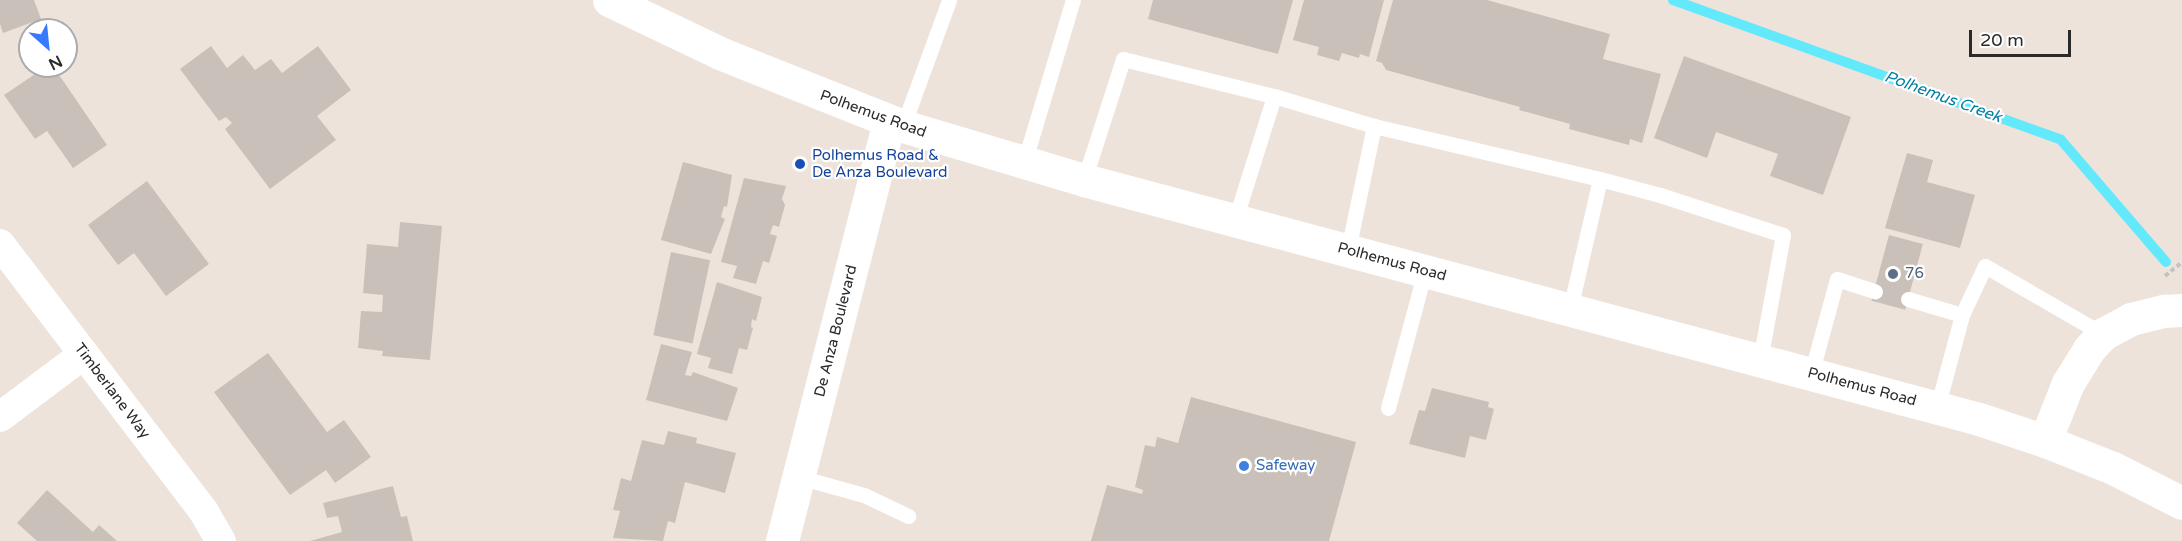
<!DOCTYPE html>
<style>
body{margin:0}
#map{position:relative;width:2182px;height:541px;overflow:hidden;background:#eee3db;font-family:"Varela Round",sans-serif}
div>[style]{position:absolute}
.stream>*{height:10px;margin:-5px;padding:0 5px;transform-origin:5px;border-radius:5px;background:#62e9fb}
.building>*{inset:0;background:#c9c0ba;transform-origin:0 0}
.path>*{height:4px;margin-top:-2px;transform-origin:0;background:repeating-linear-gradient(90deg,#c3c3c3 0 4.5px,transparent 0 7.5px)}
.service>*{height:15px;margin:-7.5px;padding:0 7.5px;transform-origin:7.5px;border-radius:7.5px;background:#fff}
.minor>*{height:30px;margin:-15px;padding:0 15px;transform-origin:15px;border-radius:15px;background:#fff}
.tertiary>*{height:33px;margin:-16.5px;padding:0 16.5px;transform-origin:16.5px;border-radius:16.5px;background:#fff}
.secondary>*{height:33px;margin:-16.5px;padding:0 16.5px;transform-origin:16.5px;border-radius:16.5px;background:#fff}
.dots>*{width:16px;height:16px;translate:-50% -50%;box-sizing:border-box;border:3px solid #fff;border-radius:50%}
span{translate:-50% -50%;white-space:nowrap;text-align:center;line-height:1.15;-webkit-text-stroke:4.5px #fff;paint-order:stroke}
.street-label{font-size:15px;color:#2a2a2a}
.transit-label{font-size:15px;color:#164399}
.left{translate:0 -50%;text-align:left}
.service-label{font-size:15px;color:#4e5e75}
.shop-label{font-size:15px;color:#366cbe}
.water-label{font-size:16px;color:#0181a1;font-style:italic}
.north{position:absolute;left:18px;top:18px;width:60px;height:60px;box-sizing:border-box;background:#fff;border:2px solid #aaa;border-radius:50%;rotate:153deg;font-size:16px;font-weight:700;line-height:24px;text-align:center;color:#2a2a2a}
.north::after{content:'';display:block;margin:auto;width:21px;height:27px;background:#3779ff;clip-path:polygon(50% 0,100% 100%,50% 72%,0 100%)}
.scale{position:absolute;left:1969px;top:30px;width:102px;height:27px;box-sizing:border-box;border:3px solid #2a2a2a;border-top:0;padding-left:8px;font-size:18px;line-height:21px;white-space:nowrap;color:#2a2a2a;-webkit-text-stroke:4px #fff;paint-order:stroke}
</style>
<div id="map">
<div class="stream">
<div style="left:1673px;top:0;width:412px;rotate:19.8deg"></div>
<div style="left:2061px;top:140px;width:161px;rotate:49.3deg"></div>
</div>
<div class="building">
<div style="clip-path:polygon(0 0,34px 0,41px 19px,3px 33px,0 24px)"></div>
<div style="clip-path:polygon(1153px 0,1293px 0,1278px 54px,1148px 19px)"></div>
<div style="clip-path:polygon(1304px 0,1384px 0,1369px 57px,1360px 54px,1359px 58px,1342px 53px,1339px 61px,1317px 55px,1319px 47px,1293px 40px)"></div>
<div style="clip-path:polygon(1393px 0,1487px 0,1610px 34px,1603px 59px,1661px 74px,1642px 143px,1630px 139px,1629px 145px,1569px 129px,1570px 124px,1519px 110px,1520px 107px,1386px 70px,1382px 63px,1376px 61px)"></div>
<div style="clip-path:polygon(211px 46px,227px 68px,243px 55px,255px 70px,271px 59px,282px 73px,318px 46px,351px 90px,317px 116px,336px 140px,270px 189px,225px 129px,232px 123px,226px 117px,219px 121px,180px 69px)"></div>
<div style="clip-path:polygon(1684px 56px,1851px 117px,1823px 195px,1770px 176px,1778px 154px,1716px 132px,1707px 158px,1654px 138px)"></div>
<div style="clip-path:polygon(47px 66px,53px 66px,107px 145px,73px 168px,47px 131px,35px 139px,4px 95px)"></div>
<div style="clip-path:polygon(1907px 153px,1933px 160px,1927px 182px,1975px 195px,1960px 248px,1885px 228px)"></div>
<div style="clip-path:polygon(683px 162px,732px 175px,727px 207px,724px 206px,721px 217px,725px 219px,711px 254px,661px 240px)"></div>
<div style="clip-path:polygon(744px 178px,786px 186px,782px 199px,785px 205px,779px 227px,773px 225px,770px 234px,777px 236px,769px 263px,763px 261px,756px 284px,733px 278px,737px 266px,721px 262px)"></div>
<div style="clip-path:polygon(147px 181px,209px 264px,166px 296px,134px 253px,118px 265px,88px 225px)"></div>
<div style="clip-path:polygon(400px 222px,442px 226px,430px 360px,382px 356px,383px 351px,358px 348px,361px 311px,382px 312px,383px 295px,363px 293px,367px 244px,398px 247px)"></div>
<div style="left:1889px;top:235px;width:35px;height:68px;rotate:15deg"></div>
<div style="left:671px;top:252px;width:40px;height:85px;rotate:12deg"></div>
<div style="clip-path:polygon(717px 282px,762px 297px,756px 321px,752px 319px,751px 327px,753px 328px,747px 350px,739px 348px,732px 374px,708px 368px,711px 358px,697px 354px)"></div>
<div style="clip-path:polygon(661px 344px,692px 352px,685px 375px,691px 376px,693px 372px,738px 388px,727px 421px,646px 400px)"></div>
<div style="clip-path:polygon(268px 353px,327px 432px,344px 420px,371px 457px,335px 483px,326px 470px,290px 495px,214px 392px)"></div>
<div style="clip-path:polygon(1432px 388px,1489px 402px,1488px 407px,1494px 409px,1486px 440px,1470px 436px,1465px 458px,1409px 444px,1419px 410px,1425px 411px)"></div>
<div style="clip-path:polygon(1191px 397px,1356px 442px,1329px 541px,1091px 541px,1107px 485px,1142px 494px,1143px 490px,1135px 487px,1145px 445px,1155px 447px,1157px 437px,1178px 443px)"></div>
<div style="clip-path:polygon(668px 431px,697px 438px,696px 443px,736px 453px,725px 493px,685px 482px,675px 523px,668px 521px,663px 541px,613px 538px,620px 511px,613px 510px,621px 478px,631px 481px,642px 440px,664px 445px)"></div>
<div style="clip-path:polygon(393px 486px,401px 517px,407px 516px,413px 541px,310px 541px,342px 532px,338px 516px,327px 518px,323px 503px)"></div>
<div style="clip-path:polygon(47px 490px,93px 532px,99px 525px,117px 541px,37px 541px,17px 523px)"></div>
</div>
<div class="path">
<div style="left:2165px;top:276px;width:22px;rotate:-39deg"></div>
</div>
<div class="service">
<div style="left:903px;top:126px;width:134px;rotate:-69.9deg"></div>
<div style="left:1024px;top:163px;width:170px;rotate:-73.3deg"></div>
<div style="left:1084px;top:180px;width:127px;rotate:-72.1deg"></div>
<div style="left:1123px;top:59px;width:155px;rotate:13.8deg"></div>
<div style="left:1235px;top:220px;width:130px;rotate:-72.5deg"></div>
<div style="left:1274px;top:96px;width:104px;rotate:16.7deg"></div>
<div style="left:1348px;top:250px;width:127px;rotate:-78.2deg"></div>
<div style="left:1374px;top:126px;width:232px;rotate:13.2deg"></div>
<div style="left:1908px;top:299px;width:56px;rotate:16.5deg"></div>
<div style="left:1962px;top:315px;width:96px;rotate:105deg"></div>
<div style="left:1570px;top:309px;width:133px;rotate:-77deg"></div>
<div style="left:1600px;top:179px;width:62px;rotate:14.9deg"></div>
<div style="left:1660px;top:195px;width:129px;rotate:18deg"></div>
<div style="left:1783px;top:235px;width:127px;rotate:100.4deg"></div>
<div style="left:1962px;top:315px;width:54px;rotate:-64.9deg"></div>
<div style="left:1985px;top:266px;width:136px;rotate:30deg"></div>
<div style="left:1811px;top:374px;width:98px;rotate:-74.7deg"></div>
<div style="left:1837px;top:279px;width:40px;rotate:18deg"></div>
<div style="left:1388px;top:408px;width:142px;rotate:-74.9deg"></div>
<div style="left:799px;top:477px;width:67px;rotate:15.5deg"></div>
<div style="left:864px;top:495px;width:49px;rotate:25.5deg"></div>
</div>
<div class="minor">
<div style="left:0;top:244px;width:337px;rotate:52.7deg"></div>
<div style="left:204px;top:512px;width:34px;rotate:60deg"></div>
<div style="left:0;top:417px;width:105px;rotate:-36.9deg"></div>
</div>
<div class="tertiary">
<div style="left:2045px;top:441px;width:62px;rotate:-68.4deg"></div>
<div style="left:2068px;top:383px;width:40px;rotate:-58deg"></div>
<div style="left:2089px;top:349px;width:21px;rotate:-47deg"></div>
<div style="left:2103px;top:334px;width:32px;rotate:-28deg"></div>
<div style="left:2131px;top:319px;width:34px;rotate:-14deg"></div>
<div style="left:2164px;top:311px;width:18px;rotate:-3deg"></div>
<div style="left:782px;top:541px;width:432px;rotate:-75.7deg"></div>
</div>
<div class="secondary">
<div style="left:609px;top:0;width:125px;rotate:25.5deg"></div>
<div style="left:722px;top:54px;width:195px;rotate:21.7deg"></div>
<div style="left:903px;top:126px;width:189px;rotate:16.6deg"></div>
<div style="left:1084px;top:180px;width:926px;rotate:14.95deg"></div>
<div style="left:1979px;top:419px;width:70px;rotate:18.4deg"></div>
<div style="left:2045px;top:441px;width:73px;rotate:21.7deg"></div>
<div style="left:2113px;top:468px;width:77px;rotate:26.9deg"></div>
</div>
<div class="dots">
<div style="left:800px;top:164px;background:#1a4fb4"></div>
<div style="left:1893px;top:274px;background:#5c6f8a"></div>
<div style="left:1244px;top:466px;background:#3f7fe0"></div>
</div>
<div class="street-label">
<span style="left:873px;top:114px;rotate:20deg">Polhemus Road</span>
<span style="left:1392px;top:262px;rotate:15deg">Polhemus Road</span>
<span style="left:836px;top:331px;rotate:-76deg">De Anza Boulevard</span>
<span style="left:1862px;top:387px;rotate:15deg">Polhemus Road</span>
<span style="left:112px;top:391px;rotate:53deg">Timberlane Way</span>
</div>
<div class="transit-label">
<span class="left" style="left:812px;top:164px">Polhemus Road &amp;<br>De Anza Boulevard</span>
</div>
<div class="service-label">
<span class="left" style="left:1905px;top:274px">76</span>
</div>
<div class="shop-label">
<span class="left" style="left:1256px;top:466px">Safeway</span>
</div>
<div class="water-label">
<span style="left:1943px;top:97px;rotate:20deg">Polhemus Creek</span>
</div>
<div class="north">N</div>
<div class="scale">20 m</div>
</div>
